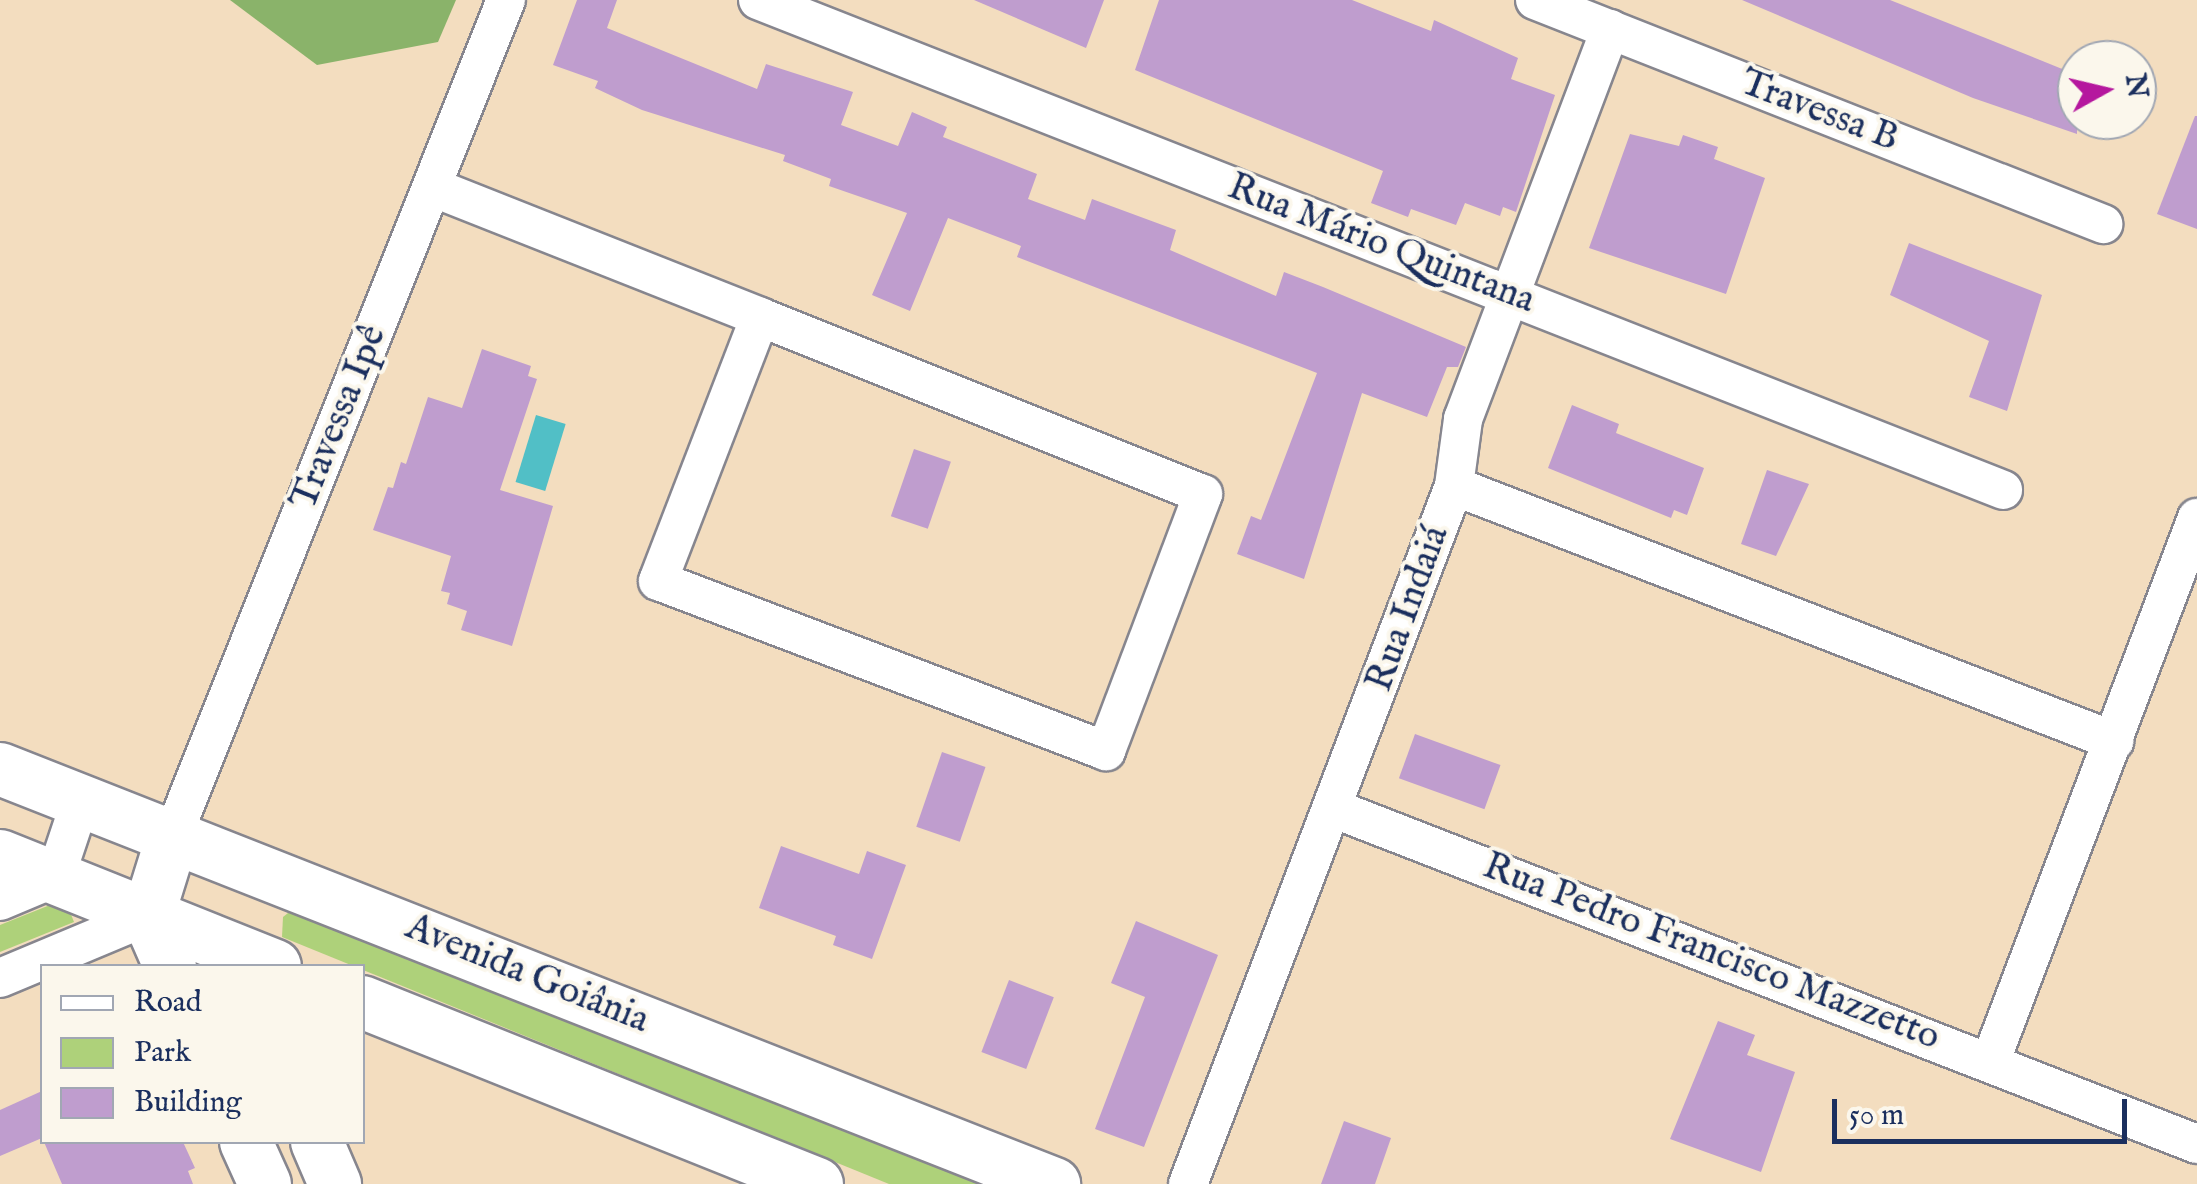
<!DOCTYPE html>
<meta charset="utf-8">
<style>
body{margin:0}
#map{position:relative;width:2197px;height:1184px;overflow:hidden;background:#f3ddbf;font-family:"IM FELL English",serif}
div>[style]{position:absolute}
.green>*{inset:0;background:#aed17a}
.forest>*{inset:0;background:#8ab36a}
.water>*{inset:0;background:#51bfc6;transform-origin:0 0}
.building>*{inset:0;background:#bf9dce;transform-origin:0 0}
.roads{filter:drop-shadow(2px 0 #87868e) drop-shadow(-2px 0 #87868e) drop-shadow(0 2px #87868e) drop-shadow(0 -2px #87868e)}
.street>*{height:38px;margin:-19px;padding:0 19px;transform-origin:19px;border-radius:19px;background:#fff}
.secondary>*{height:52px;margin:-26px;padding:0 26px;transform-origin:26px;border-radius:26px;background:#fff}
span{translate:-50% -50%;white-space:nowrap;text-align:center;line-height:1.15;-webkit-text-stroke:8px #fbf7ec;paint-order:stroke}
.street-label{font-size:38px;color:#1b2f5e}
.legend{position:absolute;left:40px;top:964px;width:325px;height:180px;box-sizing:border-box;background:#fbf7ec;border:2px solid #a1a7b3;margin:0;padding:12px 18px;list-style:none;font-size:30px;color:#1b2f5e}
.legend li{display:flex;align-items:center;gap:20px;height:50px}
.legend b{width:50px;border:2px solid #a1a7b3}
.north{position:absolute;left:2057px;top:40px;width:100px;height:100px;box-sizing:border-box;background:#fbf7ec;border:2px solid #a1a7b3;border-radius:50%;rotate:82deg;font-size:28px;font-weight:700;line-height:40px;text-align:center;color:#1b2f5e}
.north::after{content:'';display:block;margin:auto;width:35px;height:45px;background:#b5179e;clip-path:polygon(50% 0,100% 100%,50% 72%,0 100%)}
.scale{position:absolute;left:1832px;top:1099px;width:295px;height:45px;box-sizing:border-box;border:5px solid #1b2f5e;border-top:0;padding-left:12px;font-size:30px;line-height:35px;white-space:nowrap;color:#1b2f5e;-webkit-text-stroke:8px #fbf7ec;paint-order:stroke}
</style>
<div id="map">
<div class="green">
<div style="clip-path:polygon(65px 899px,74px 922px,0 952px,0 925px)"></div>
<div style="clip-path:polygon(293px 909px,304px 910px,980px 1184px,889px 1184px,282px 937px,283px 917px)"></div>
</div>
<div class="forest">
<div style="clip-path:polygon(230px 0,456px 0,438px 42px,317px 65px)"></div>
</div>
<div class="water">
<div style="left:536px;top:415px;width:31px;height:70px;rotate:17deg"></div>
</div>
<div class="building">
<div style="clip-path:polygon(577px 0,617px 0,607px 28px,757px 89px,766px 64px,853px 92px,841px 125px,898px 146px,912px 112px,947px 127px,943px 137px,1037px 174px,1028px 199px,1085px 220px,1092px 199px,1176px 230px,1170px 250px,1276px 296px,1284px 272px,1323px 287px,1466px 347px,1458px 367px,1447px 367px,1427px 417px,1362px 393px,1304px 579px,1237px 554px,1251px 516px,1261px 520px,1317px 373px,1017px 257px,1021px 246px,948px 218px,910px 311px,872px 295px,907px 213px,829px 186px,831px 179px,783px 161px,785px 155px,642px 110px,595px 88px,598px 81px,553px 65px)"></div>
<div style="clip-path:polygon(974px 0,1104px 0,1086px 48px)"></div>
<div style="clip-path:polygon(1159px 0,1352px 0,1431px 31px,1434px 20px,1518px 58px,1511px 79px,1555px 95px,1516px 212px,1503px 207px,1500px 216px,1465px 203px,1456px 225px,1411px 209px,1408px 217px,1371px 203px,1383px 171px,1135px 70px)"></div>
<div style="clip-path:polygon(1742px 0,1890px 0,1988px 39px,2077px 75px,2077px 134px,1973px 98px)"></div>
<div style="clip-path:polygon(2195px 116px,2197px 116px,2197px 229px,2157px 214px)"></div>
<div style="clip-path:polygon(1630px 134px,1679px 146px,1683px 135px,1718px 147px,1714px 159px,1765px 178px,1726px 294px,1589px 248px)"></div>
<div style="clip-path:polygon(1909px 243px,2042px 295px,2007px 411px,1969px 397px,1989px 341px,1890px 295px)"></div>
<div style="clip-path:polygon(482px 349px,531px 366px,528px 376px,537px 379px,500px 490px,553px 506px,512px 646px,461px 630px,467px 611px,447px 604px,450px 593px,441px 591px,451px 556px,373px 530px,388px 487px,393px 488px,401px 462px,406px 464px,428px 397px,462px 408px)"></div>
<div style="clip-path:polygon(1572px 405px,1619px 424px,1616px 433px,1704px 468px,1687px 515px,1674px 510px,1671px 518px,1548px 468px)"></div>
<div style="left:914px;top:449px;width:39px;height:71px;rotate:19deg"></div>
<div style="clip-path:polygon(1767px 470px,1809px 484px,1776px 556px,1741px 544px)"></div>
<div style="left:1415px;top:734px;width:91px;height:47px;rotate:20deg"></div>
<div style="left:942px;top:752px;width:46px;height:79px;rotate:19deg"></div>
<div style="clip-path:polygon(781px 846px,859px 874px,867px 851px,906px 865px,872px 959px,833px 945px,836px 936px,759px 908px)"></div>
<div style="clip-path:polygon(1136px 921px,1218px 955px,1144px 1147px,1095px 1129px,1145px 997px,1111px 983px)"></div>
<div style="left:1009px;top:980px;width:48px;height:77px;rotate:21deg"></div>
<div style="clip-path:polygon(1718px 1021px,1755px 1035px,1747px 1055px,1795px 1072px,1761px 1172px,1670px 1139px)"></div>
<div style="clip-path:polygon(42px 1091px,42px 1138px,0 1156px,0 1110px)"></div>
<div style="clip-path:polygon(1344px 1121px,1391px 1138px,1375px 1184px,1321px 1184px)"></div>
<div style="clip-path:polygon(44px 1142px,183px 1142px,195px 1168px,188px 1171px,193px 1184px,62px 1184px)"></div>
</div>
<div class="roads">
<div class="street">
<div style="left:758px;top:0;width:1338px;rotate:21.48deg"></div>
<div style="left:1535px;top:0;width:611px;rotate:21.52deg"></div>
<div style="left:432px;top:187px;width:353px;rotate:21.6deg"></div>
<div style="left:760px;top:317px;width:477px;rotate:21.8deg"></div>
<div style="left:1203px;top:494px;width:275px;rotate:110.7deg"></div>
<div style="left:1106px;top:751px;width:479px;rotate:-159.2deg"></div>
<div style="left:658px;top:581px;width:283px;rotate:-68.9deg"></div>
<div style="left:1454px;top:486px;width:708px;rotate:21.12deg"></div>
<div style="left:1335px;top:809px;width:925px;rotate:21.24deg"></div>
<div style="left:173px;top:835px;width:899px;rotate:-68.26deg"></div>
<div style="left:0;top:901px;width:60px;rotate:-22.7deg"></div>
<div style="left:55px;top:878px;width:82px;rotate:-71.6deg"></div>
<div style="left:0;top:978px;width:160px;rotate:-22.7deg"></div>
<div style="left:1991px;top:1060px;width:580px;rotate:-69.19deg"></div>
<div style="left:1188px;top:1184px;width:747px;rotate:-69.14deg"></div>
<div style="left:1454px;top:486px;width:68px;rotate:-82.3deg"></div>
<div style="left:1463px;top:419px;width:417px;rotate:-69.3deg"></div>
</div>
<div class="secondary">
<div style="left:0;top:769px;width:1133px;rotate:21.49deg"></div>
<div style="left:0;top:856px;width:296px;rotate:21.8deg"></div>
<div style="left:170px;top:966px;width:55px;rotate:-113.7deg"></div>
<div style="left:148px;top:916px;width:85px;rotate:-72.8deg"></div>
<div style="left:362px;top:1002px;width:490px;rotate:21.8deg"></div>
<div style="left:246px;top:1142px;width:46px;rotate:65.7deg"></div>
<div style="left:317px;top:1142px;width:46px;rotate:66.8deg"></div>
</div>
</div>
<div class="street-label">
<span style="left:1819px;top:112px;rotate:21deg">Travessa B</span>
<span style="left:1381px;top:245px;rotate:21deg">Rua Mário Quintana</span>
<span style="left:340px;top:418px;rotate:-68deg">Travessa Ipê</span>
<span style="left:1409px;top:609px;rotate:-70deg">Rua Indaiá</span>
<span style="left:1711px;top:953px;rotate:21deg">Rua Pedro Francisco Mazzetto</span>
<span style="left:527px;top:975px;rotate:22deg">Avenida Goiânia</span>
</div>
<ul class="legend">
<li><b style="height:12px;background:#fff"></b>Road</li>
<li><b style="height:28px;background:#aed17a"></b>Park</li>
<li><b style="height:28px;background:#bf9dce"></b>Building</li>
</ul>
<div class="north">N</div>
<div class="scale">50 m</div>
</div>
